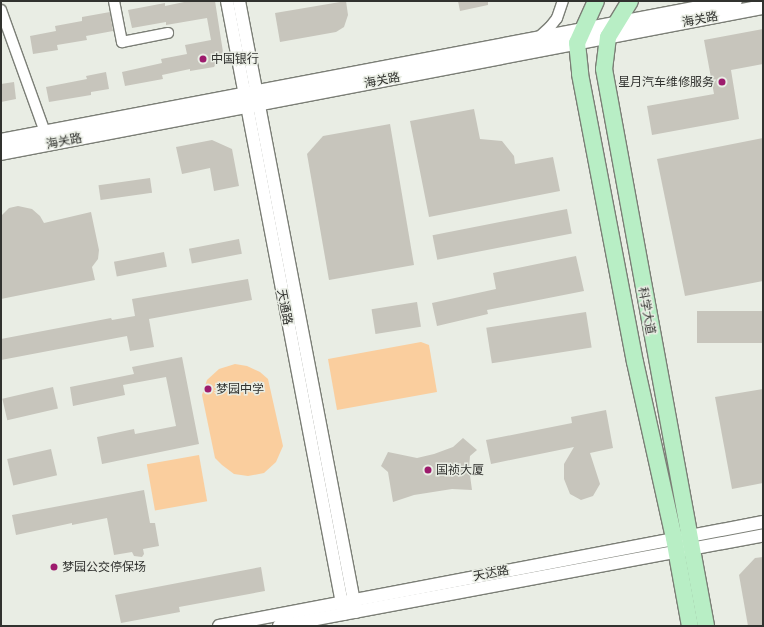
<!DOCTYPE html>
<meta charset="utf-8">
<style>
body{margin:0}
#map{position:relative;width:764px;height:627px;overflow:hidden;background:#e9ede4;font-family:"PT Sans","Noto Sans SC",sans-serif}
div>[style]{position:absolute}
.green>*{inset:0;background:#face9e;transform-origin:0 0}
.building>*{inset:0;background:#c7c5bc;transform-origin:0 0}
.roads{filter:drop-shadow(1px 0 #7b7e76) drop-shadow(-1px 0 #7b7e76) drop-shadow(0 1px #7b7e76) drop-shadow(0 -1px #7b7e76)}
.minor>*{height:10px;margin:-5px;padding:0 5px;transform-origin:5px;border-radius:5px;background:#fff}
.tertiary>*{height:12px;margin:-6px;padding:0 6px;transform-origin:6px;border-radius:6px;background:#fff}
.secondary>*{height:14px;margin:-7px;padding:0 7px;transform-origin:7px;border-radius:7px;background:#fff}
.primary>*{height:16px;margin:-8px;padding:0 8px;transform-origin:8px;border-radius:8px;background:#b8eec5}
.dots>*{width:11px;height:11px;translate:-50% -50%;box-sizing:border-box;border:2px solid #e9ede4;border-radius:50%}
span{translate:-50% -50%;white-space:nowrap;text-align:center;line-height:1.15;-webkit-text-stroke:3px #e9ede4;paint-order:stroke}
.street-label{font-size:12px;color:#31322f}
.poi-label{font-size:12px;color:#31322f}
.left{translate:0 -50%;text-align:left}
.right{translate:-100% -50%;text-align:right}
.frame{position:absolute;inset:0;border:2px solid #31322f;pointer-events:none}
</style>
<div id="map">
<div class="green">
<div style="clip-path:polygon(421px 342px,429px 345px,437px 392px,337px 410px,328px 359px)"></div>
<div style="clip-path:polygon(235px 364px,247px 366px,260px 372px,268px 379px,283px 446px,276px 462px,264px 473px,248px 476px,234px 474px,222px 465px,215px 458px,202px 395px,207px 380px,219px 369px)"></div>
<div style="left:199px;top:455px;width:47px;height:53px;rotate:80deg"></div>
</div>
<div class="building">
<div style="clip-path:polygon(189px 1px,215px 1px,223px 52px,214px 67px,190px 71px,190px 69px,162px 75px,163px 79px,125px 86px,122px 72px,162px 63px,161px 59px,187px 54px,185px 45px,211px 40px,207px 18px,166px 25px,166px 22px,132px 28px,128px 10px,165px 3px,165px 6px)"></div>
<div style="clip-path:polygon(346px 1px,348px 15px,344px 27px,336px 32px,280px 42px,275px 13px)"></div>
<div style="clip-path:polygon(458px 1px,488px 1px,488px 5px,460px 11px)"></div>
<div style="clip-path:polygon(110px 12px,113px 31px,86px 36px,87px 40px,57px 45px,58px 50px,33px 54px,30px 36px,56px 31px,55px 26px,82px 21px,82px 17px)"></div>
<div style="clip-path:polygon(763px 29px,763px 64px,731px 70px,739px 119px,652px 135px,647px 106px,714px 94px,704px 40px)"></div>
<div style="clip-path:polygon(106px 72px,109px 89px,91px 92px,91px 95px,49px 102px,46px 87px,87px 79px,86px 76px)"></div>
<div style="clip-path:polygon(14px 82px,16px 99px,1px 102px,1px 84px)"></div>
<div style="clip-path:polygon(474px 109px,480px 139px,502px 141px,514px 156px,515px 164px,553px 157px,560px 191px,429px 217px,410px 121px)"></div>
<div style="clip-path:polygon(390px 124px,414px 265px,329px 280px,307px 154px,323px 136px)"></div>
<div style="clip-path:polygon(763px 138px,763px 281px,685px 296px,657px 159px)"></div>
<div style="clip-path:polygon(212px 140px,232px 149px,239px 186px,214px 191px,210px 168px,182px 174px,176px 147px)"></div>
<div style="left:150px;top:178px;width:15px;height:52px;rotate:82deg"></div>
<div style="clip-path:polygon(18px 206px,32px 209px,40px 216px,44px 223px,91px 212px,99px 250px,98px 259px,92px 267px,95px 280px,1px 299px,1px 216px,9px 208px)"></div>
<div style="left:567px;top:209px;width:25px;height:137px;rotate:79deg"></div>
<div style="left:239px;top:239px;width:15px;height:51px;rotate:79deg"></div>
<div style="left:164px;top:252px;width:15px;height:51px;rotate:79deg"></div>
<div style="clip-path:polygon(576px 256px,584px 291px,487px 310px,488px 314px,437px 326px,432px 303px,496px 289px,493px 273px)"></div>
<div style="clip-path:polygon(248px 279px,252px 300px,149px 319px,154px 347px,130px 351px,127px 336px,1px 360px,1px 339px,111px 318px,112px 320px,135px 316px,132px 299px)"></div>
<div style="left:417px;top:302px;width:25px;height:46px;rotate:81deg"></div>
<div style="left:763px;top:311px;width:32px;height:66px;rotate:90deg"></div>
<div style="left:586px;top:312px;width:36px;height:101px;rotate:81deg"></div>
<div style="clip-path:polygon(182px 357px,199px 444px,102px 464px,97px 437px,134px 429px,135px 434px,176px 426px,166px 377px,123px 385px,125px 395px,73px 406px,70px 387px,134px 374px,132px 367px)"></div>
<div style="left:53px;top:387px;width:22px;height:52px;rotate:77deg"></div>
<div style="clip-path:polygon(763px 389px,763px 483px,732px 489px,715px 397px)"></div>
<div style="clip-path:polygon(606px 410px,613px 448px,590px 453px,600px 484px,593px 496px,581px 500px,570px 494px,564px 479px,564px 464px,574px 447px,491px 464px,486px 440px,572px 423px,571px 417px)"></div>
<div style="clip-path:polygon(463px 438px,477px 450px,470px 456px,469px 468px,472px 490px,452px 489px,414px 495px,393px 502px,388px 472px,381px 466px,388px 452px,417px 458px,434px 454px,453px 447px)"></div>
<div style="left:51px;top:449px;width:27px;height:45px;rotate:77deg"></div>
<div style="clip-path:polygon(144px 490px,150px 523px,155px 523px,159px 546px,143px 549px,144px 554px,142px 557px,134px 556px,132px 552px,114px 555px,107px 518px,72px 525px,72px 523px,16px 535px,12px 515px)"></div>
<div style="clip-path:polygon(763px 557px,763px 626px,748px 626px,739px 575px,755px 558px)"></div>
<div style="clip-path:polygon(261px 567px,265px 591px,179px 607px,180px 612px,121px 623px,115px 595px)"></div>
</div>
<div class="roads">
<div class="minor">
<div style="left:114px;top:1px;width:42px;rotate:79deg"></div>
<div style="left:122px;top:42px;width:47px;rotate:-11.1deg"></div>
<div style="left:1px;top:10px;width:136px;rotate:70.2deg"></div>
<div style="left:538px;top:38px;width:16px;rotate:-43deg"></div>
<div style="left:550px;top:27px;width:11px;rotate:-52deg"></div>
<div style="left:557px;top:18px;width:18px;rotate:-71deg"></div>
</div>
<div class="tertiary">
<div style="left:227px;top:1px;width:624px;rotate:79.19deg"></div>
<div style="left:239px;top:1px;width:622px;rotate:79.16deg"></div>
<div style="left:219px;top:626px;width:554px;rotate:-10.82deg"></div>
<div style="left:279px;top:626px;width:492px;rotate:-10.6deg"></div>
</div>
<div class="secondary">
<div style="left:1px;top:141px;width:747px;rotate:-10.8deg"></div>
<div style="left:1px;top:153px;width:776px;rotate:-10.85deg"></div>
</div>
<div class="primary">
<div style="left:596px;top:1px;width:46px;rotate:114.3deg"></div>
<div style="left:577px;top:43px;width:31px;rotate:84deg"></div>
<div style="left:580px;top:74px;width:293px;rotate:79.2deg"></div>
<div style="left:635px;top:362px;width:180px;rotate:77.5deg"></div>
<div style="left:674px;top:538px;width:89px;rotate:79.7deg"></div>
<div style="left:630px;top:1px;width:42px;rotate:121.4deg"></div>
<div style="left:608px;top:37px;width:32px;rotate:97deg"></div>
<div style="left:604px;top:69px;width:566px;rotate:79.62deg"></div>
</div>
</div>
<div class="dots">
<div style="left:203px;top:59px;background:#9d1b6d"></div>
<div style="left:722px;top:82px;background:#9d1b6d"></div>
<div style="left:208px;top:389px;background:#9d1b6d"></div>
<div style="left:428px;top:470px;background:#9d1b6d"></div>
<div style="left:54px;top:567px;background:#9d1b6d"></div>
</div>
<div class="street-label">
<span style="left:700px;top:19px;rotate:-11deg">海关路</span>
<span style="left:382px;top:80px;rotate:-11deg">海关路</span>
<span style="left:64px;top:141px;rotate:-11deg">海关路</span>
<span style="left:285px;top:307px;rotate:79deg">天通路</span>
<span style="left:647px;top:311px;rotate:80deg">科学大道</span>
<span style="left:491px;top:573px;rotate:-11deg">天达路</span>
</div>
<div class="poi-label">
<span class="left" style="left:211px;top:59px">中国银行</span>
<span class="right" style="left:714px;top:82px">星月汽车维修服务</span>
<span class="left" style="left:216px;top:389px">梦园中学</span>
<span class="left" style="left:436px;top:470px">国祯大厦</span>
<span class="left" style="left:62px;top:567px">梦园公交停保场</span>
</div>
<div class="frame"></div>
</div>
